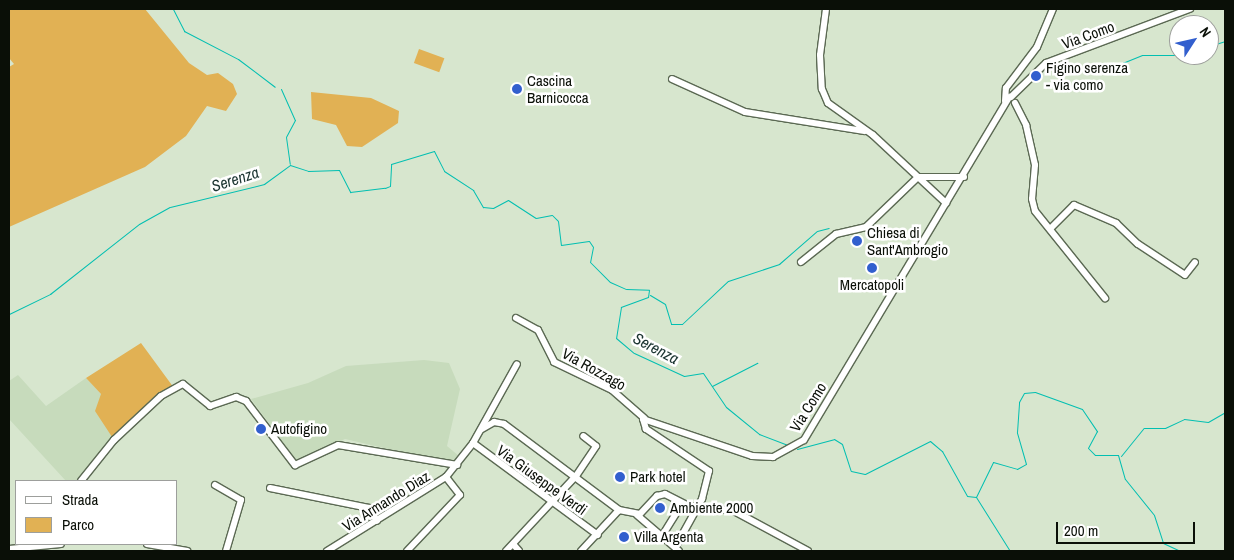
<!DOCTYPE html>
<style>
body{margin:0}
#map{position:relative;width:1234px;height:560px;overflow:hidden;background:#d7e6ce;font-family:"Archivo Narrow",sans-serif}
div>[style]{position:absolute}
.built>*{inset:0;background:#c7dbbc}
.green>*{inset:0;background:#e1b154;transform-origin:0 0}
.stream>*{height:1px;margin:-0.5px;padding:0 0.5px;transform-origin:0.5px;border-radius:0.5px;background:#02bfb1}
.roads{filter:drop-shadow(1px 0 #5b6953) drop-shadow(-1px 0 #5b6953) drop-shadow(0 1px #5b6953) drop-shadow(0 -1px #5b6953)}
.minor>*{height:6px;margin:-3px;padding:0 3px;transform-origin:3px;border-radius:3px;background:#fff}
.dots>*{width:14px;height:14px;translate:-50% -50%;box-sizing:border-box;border:2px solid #fff;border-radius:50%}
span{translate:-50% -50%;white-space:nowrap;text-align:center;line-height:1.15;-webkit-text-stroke:5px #fff;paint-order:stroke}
.street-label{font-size:15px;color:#0a0f07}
.poi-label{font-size:15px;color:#0a0f07}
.left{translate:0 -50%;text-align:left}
.water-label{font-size:16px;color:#1c3532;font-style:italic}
.frame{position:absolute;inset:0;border:10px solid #0a0f07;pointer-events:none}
.legend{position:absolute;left:15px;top:480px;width:162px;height:65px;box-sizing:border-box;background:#fff;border:1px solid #9d9f9c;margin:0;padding:6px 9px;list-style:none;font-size:15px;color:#0a0f07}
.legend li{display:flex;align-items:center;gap:10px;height:25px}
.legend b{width:25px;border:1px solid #9d9f9c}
.north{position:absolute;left:1169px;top:15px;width:50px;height:50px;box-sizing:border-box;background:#fff;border:1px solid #9d9f9c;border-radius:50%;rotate:55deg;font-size:14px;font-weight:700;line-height:20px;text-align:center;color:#0a0f07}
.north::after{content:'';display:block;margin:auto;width:18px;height:22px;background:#325fce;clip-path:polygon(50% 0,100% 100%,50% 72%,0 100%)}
.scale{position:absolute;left:1056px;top:522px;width:139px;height:22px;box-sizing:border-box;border:2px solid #0a0f07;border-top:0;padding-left:6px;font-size:15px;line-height:18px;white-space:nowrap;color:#0a0f07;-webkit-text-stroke:4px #fff;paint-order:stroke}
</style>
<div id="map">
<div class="built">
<div style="clip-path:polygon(424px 360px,449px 363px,460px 389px,447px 446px,459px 456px,453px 464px,345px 439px,297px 461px,251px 399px,308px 383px,346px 366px)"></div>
<div style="clip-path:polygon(18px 375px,46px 406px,86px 378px,101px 394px,114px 440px,81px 481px,66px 481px,9px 419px,9px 381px)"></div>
</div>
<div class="green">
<div style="clip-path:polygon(9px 9px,145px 9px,189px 63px,207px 75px,218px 73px,233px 84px,237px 94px,226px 111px,207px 106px,186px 136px,145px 167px,9px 227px,9px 67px,14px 64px,9px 58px)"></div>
<div style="left:419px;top:49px;width:27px;height:15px;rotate:20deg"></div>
<div style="clip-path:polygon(311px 92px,371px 98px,399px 111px,398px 123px,362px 147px,347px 146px,336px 125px,312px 119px)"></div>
<div style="clip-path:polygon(141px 343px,174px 388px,114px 440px,95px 411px,101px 394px,86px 378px)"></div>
</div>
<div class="stream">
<div style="left:173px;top:9px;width:25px;rotate:63deg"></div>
<div style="left:184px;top:31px;width:61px;rotate:27.4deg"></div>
<div style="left:238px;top:59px;width:46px;rotate:37.1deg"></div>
<div style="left:1209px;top:46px;width:17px;rotate:-17deg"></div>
<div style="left:1105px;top:70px;width:40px;rotate:-22deg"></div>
<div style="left:1142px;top:55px;width:46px"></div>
<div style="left:281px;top:89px;width:34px;rotate:66deg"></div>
<div style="left:295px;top:120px;width:19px;rotate:118deg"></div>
<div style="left:286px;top:137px;width:27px;rotate:82deg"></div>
<div style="left:650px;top:295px;width:17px;rotate:31deg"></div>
<div style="left:665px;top:304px;width:21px;rotate:73deg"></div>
<div style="left:671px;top:324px;width:11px"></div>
<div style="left:682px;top:324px;width:63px;rotate:-43.1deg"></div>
<div style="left:728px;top:281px;width:54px;rotate:-18.4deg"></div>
<div style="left:779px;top:264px;width:50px;rotate:-41deg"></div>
<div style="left:817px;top:231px;width:12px;rotate:-14deg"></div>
<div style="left:9px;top:314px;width:46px;rotate:-26deg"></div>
<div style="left:50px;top:294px;width:113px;rotate:-38.2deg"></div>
<div style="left:139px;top:224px;width:35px;rotate:-29deg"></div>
<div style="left:170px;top:207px;width:97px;rotate:-13.7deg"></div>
<div style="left:264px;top:184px;width:32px;rotate:-36deg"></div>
<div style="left:290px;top:165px;width:19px;rotate:18deg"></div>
<div style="left:308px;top:171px;width:31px;rotate:-2deg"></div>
<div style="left:339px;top:170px;width:25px;rotate:63deg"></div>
<div style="left:350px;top:192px;width:35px;rotate:-7deg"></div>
<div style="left:385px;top:188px;width:5px;rotate:-22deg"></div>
<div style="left:390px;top:186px;width:22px;rotate:-87deg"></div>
<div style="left:391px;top:164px;width:45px;rotate:-16.8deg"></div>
<div style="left:434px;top:151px;width:22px;rotate:63deg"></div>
<div style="left:444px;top:171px;width:35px;rotate:33deg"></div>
<div style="left:473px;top:190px;width:20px;rotate:60deg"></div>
<div style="left:483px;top:207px;width:10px;rotate:6deg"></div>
<div style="left:493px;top:208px;width:17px;rotate:-28deg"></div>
<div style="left:508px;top:200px;width:33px;rotate:33deg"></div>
<div style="left:536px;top:218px;width:16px;rotate:-11deg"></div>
<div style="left:552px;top:215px;width:8px;rotate:45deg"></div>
<div style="left:558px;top:221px;width:24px;rotate:83deg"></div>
<div style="left:561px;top:245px;width:28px;rotate:-8deg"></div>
<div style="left:589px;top:241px;width:7px;rotate:56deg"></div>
<div style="left:593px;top:247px;width:15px;rotate:101deg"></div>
<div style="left:590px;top:262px;width:28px;rotate:45deg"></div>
<div style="left:610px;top:282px;width:17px;rotate:24deg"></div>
<div style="left:626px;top:289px;width:23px;rotate:2deg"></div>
<div style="left:649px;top:290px;width:7px;rotate:98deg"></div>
<div style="left:648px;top:297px;width:29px;rotate:160deg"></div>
<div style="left:621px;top:307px;width:31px;rotate:99deg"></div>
<div style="left:616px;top:338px;width:23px;rotate:40deg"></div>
<div style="left:634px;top:353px;width:55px;rotate:24.7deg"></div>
<div style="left:684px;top:376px;width:19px;rotate:-9deg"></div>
<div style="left:703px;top:373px;width:41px;rotate:55.9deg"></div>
<div style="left:726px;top:407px;width:43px;rotate:39.3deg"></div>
<div style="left:759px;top:434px;width:30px;rotate:21deg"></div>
<div style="left:712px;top:386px;width:51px;rotate:-27.1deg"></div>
<div style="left:797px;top:449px;width:38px;rotate:-15deg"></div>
<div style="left:834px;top:439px;width:9px;rotate:32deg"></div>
<div style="left:842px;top:444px;width:28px;rotate:72deg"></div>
<div style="left:851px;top:471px;width:14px;rotate:12deg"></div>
<div style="left:865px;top:474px;width:73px;rotate:-26.9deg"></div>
<div style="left:930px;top:441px;width:16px;rotate:40deg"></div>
<div style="left:942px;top:451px;width:51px;rotate:60.9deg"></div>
<div style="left:967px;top:496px;width:9px;rotate:6deg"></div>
<div style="left:976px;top:497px;width:39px;rotate:-64deg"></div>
<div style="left:993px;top:462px;width:25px;rotate:16deg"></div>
<div style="left:1017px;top:469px;width:10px;rotate:-29deg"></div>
<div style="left:1026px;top:464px;width:33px;rotate:-106deg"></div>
<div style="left:1017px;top:432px;width:30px;rotate:-86deg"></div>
<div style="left:1019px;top:402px;width:10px;rotate:-61deg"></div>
<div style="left:1024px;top:393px;width:11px;rotate:-5deg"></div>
<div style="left:1035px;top:392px;width:50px;rotate:19.9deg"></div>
<div style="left:1082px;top:409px;width:27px;rotate:56deg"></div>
<div style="left:1097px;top:431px;width:19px;rotate:118deg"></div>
<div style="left:1088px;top:448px;width:10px;rotate:45deg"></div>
<div style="left:1095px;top:455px;width:23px"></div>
<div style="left:1118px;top:455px;width:25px;rotate:74deg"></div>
<div style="left:1125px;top:479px;width:46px;rotate:51.1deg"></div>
<div style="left:1154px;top:515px;width:29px;rotate:72deg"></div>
<div style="left:1163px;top:543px;width:19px;rotate:25deg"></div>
<div style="left:1121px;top:456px;width:36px;rotate:-51deg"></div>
<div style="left:1144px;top:428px;width:21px"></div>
<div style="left:1165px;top:428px;width:21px;rotate:-25deg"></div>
<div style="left:1184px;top:419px;width:24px;rotate:7deg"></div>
<div style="left:1208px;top:422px;width:20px;rotate:-30deg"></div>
<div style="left:976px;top:497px;width:64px;rotate:57.8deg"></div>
</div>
<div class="roads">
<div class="minor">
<div style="left:826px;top:9px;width:46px;rotate:97.4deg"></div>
<div style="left:820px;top:55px;width:34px;rotate:87deg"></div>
<div style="left:822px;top:89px;width:15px;rotate:67deg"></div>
<div style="left:828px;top:103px;width:55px;rotate:35.4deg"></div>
<div style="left:873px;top:135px;width:100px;rotate:43deg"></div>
<div style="left:672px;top:79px;width:80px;rotate:24.3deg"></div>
<div style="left:745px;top:112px;width:121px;rotate:9.1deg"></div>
<div style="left:1011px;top:97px;width:49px;rotate:-44.2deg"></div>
<div style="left:1046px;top:63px;width:154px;rotate:-20.6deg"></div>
<div style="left:1005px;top:101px;width:13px;rotate:-86deg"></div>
<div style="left:1006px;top:88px;width:51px;rotate:-52.9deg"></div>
<div style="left:1037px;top:47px;width:41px;rotate:-67.2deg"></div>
<div style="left:1015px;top:103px;width:25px;rotate:63deg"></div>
<div style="left:1026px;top:125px;width:41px;rotate:77.3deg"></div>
<div style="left:1035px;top:165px;width:34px;rotate:95deg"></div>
<div style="left:1032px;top:199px;width:12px;rotate:76deg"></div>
<div style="left:1035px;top:211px;width:112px;rotate:51.2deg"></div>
<div style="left:1050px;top:229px;width:34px;rotate:-45deg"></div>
<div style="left:1074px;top:205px;width:46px;rotate:23.2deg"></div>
<div style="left:1116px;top:223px;width:30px;rotate:44deg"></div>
<div style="left:1138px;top:244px;width:56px;rotate:33.4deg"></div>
<div style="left:1185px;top:275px;width:16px;rotate:-52deg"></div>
<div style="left:801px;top:262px;width:45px;rotate:-38.7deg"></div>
<div style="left:836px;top:234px;width:31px;rotate:-13deg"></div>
<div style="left:866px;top:227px;width:72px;rotate:-43.9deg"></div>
<div style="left:918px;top:177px;width:46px"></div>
<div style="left:516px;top:318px;width:25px;rotate:29deg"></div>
<div style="left:538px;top:330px;width:36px;rotate:63deg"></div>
<div style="left:554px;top:362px;width:64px;rotate:25.8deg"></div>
<div style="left:612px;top:390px;width:43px;rotate:41.2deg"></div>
<div style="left:482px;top:429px;width:14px;rotate:-30deg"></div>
<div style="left:494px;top:422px;width:10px;rotate:11deg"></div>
<div style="left:504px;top:424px;width:144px;rotate:36.8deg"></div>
<div style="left:473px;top:443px;width:155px;rotate:36.4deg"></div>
<div style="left:81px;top:481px;width:53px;rotate:-51.2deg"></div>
<div style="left:114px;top:440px;width:64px;rotate:-43.1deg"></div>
<div style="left:161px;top:396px;width:25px;rotate:-29deg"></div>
<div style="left:183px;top:384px;width:35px;rotate:39deg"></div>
<div style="left:210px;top:406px;width:28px;rotate:-19deg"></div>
<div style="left:236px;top:397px;width:11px;rotate:22deg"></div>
<div style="left:246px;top:401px;width:81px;rotate:52.6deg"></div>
<div style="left:295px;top:465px;width:47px;rotate:-24.9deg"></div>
<div style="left:338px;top:445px;width:121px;rotate:9.5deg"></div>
<div style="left:215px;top:485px;width:30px;rotate:30deg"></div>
<div style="left:241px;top:500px;width:53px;rotate:106.4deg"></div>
<div style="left:270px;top:488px;width:101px;rotate:11.4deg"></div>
<div style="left:369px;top:508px;width:15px;rotate:58deg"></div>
<div style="left:619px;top:510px;width:21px;rotate:11deg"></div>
<div style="left:640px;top:514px;width:25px;rotate:-47deg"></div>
<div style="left:657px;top:496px;width:8px;rotate:-14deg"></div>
<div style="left:665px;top:494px;width:27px;rotate:27deg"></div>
<div style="left:689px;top:506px;width:45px;rotate:6.3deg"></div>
<div style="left:734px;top:511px;width:84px;rotate:28.4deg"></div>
<div style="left:637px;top:515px;width:55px;rotate:40.6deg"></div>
<div style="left:662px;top:536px;width:26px;rotate:-58deg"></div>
<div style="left:147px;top:544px;width:41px;rotate:9.9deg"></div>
<div style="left:513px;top:544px;width:9px;rotate:49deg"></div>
<div style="left:676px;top:546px;width:54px;rotate:-61deg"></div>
<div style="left:702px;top:499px;width:29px;rotate:-76deg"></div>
<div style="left:709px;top:471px;width:76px;rotate:-146.3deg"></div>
<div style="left:646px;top:429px;width:10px;rotate:-107deg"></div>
<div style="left:643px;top:419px;width:115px;rotate:18.7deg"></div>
<div style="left:752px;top:456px;width:21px;rotate:3deg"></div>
<div style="left:773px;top:457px;width:35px;rotate:-29deg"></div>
<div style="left:804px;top:440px;width:400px;rotate:-59.1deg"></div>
<div style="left:9px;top:549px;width:52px;rotate:-5.5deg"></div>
<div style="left:327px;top:551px;width:140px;rotate:-31.9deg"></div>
<div style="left:446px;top:477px;width:43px;rotate:-51.5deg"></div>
<div style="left:473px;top:443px;width:90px;rotate:-60.9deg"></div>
<div style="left:407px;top:551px;width:77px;rotate:-46.6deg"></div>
<div style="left:460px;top:495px;width:23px;rotate:-128deg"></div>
<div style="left:506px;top:551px;width:103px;rotate:-47deg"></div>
<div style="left:576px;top:476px;width:36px;rotate:-56deg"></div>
<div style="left:596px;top:446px;width:16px;rotate:-142deg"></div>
<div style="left:581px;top:551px;width:56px;rotate:-47.2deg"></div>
</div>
</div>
<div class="dots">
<div style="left:1036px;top:76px;background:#325fce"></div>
<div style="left:517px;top:89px;background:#325fce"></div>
<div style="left:857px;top:241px;background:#325fce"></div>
<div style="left:872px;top:268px;background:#325fce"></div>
<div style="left:261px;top:429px;background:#325fce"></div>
<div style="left:620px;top:477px;background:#325fce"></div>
<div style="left:660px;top:508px;background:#325fce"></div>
<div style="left:624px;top:537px;background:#325fce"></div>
</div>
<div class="street-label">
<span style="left:1088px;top:35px;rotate:-20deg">Via Como</span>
<span style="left:594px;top:369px;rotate:29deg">Via Rozzago</span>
<span style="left:808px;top:407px;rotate:-58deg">Via Como</span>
<span style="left:542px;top:480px;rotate:36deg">Via Giuseppe Verdi</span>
<span style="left:386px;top:501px;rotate:-32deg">Via Armando Diaz</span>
</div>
<div class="poi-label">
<span class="left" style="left:1046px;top:76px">Figino serenza<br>- via como</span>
<span class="left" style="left:527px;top:89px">Cascina<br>Barnicocca</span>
<span class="left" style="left:867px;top:241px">Chiesa di<br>Sant'Ambrogio</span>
<span style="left:872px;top:285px">Mercatopoli</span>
<span class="left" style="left:271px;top:429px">Autofigino</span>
<span class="left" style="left:630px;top:477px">Park hotel</span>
<span class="left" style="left:670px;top:508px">Ambiente 2000</span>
<span class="left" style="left:634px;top:537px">Villa Argenta</span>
</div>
<div class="water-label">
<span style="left:235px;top:179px;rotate:-18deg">Serenza</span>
<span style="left:656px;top:348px;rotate:28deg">Serenza</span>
</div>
<div class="frame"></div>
<ul class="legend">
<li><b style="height:6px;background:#fff"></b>Strada</li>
<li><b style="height:14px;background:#e1b154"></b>Parco</li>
</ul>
<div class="north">N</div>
<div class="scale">200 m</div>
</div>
